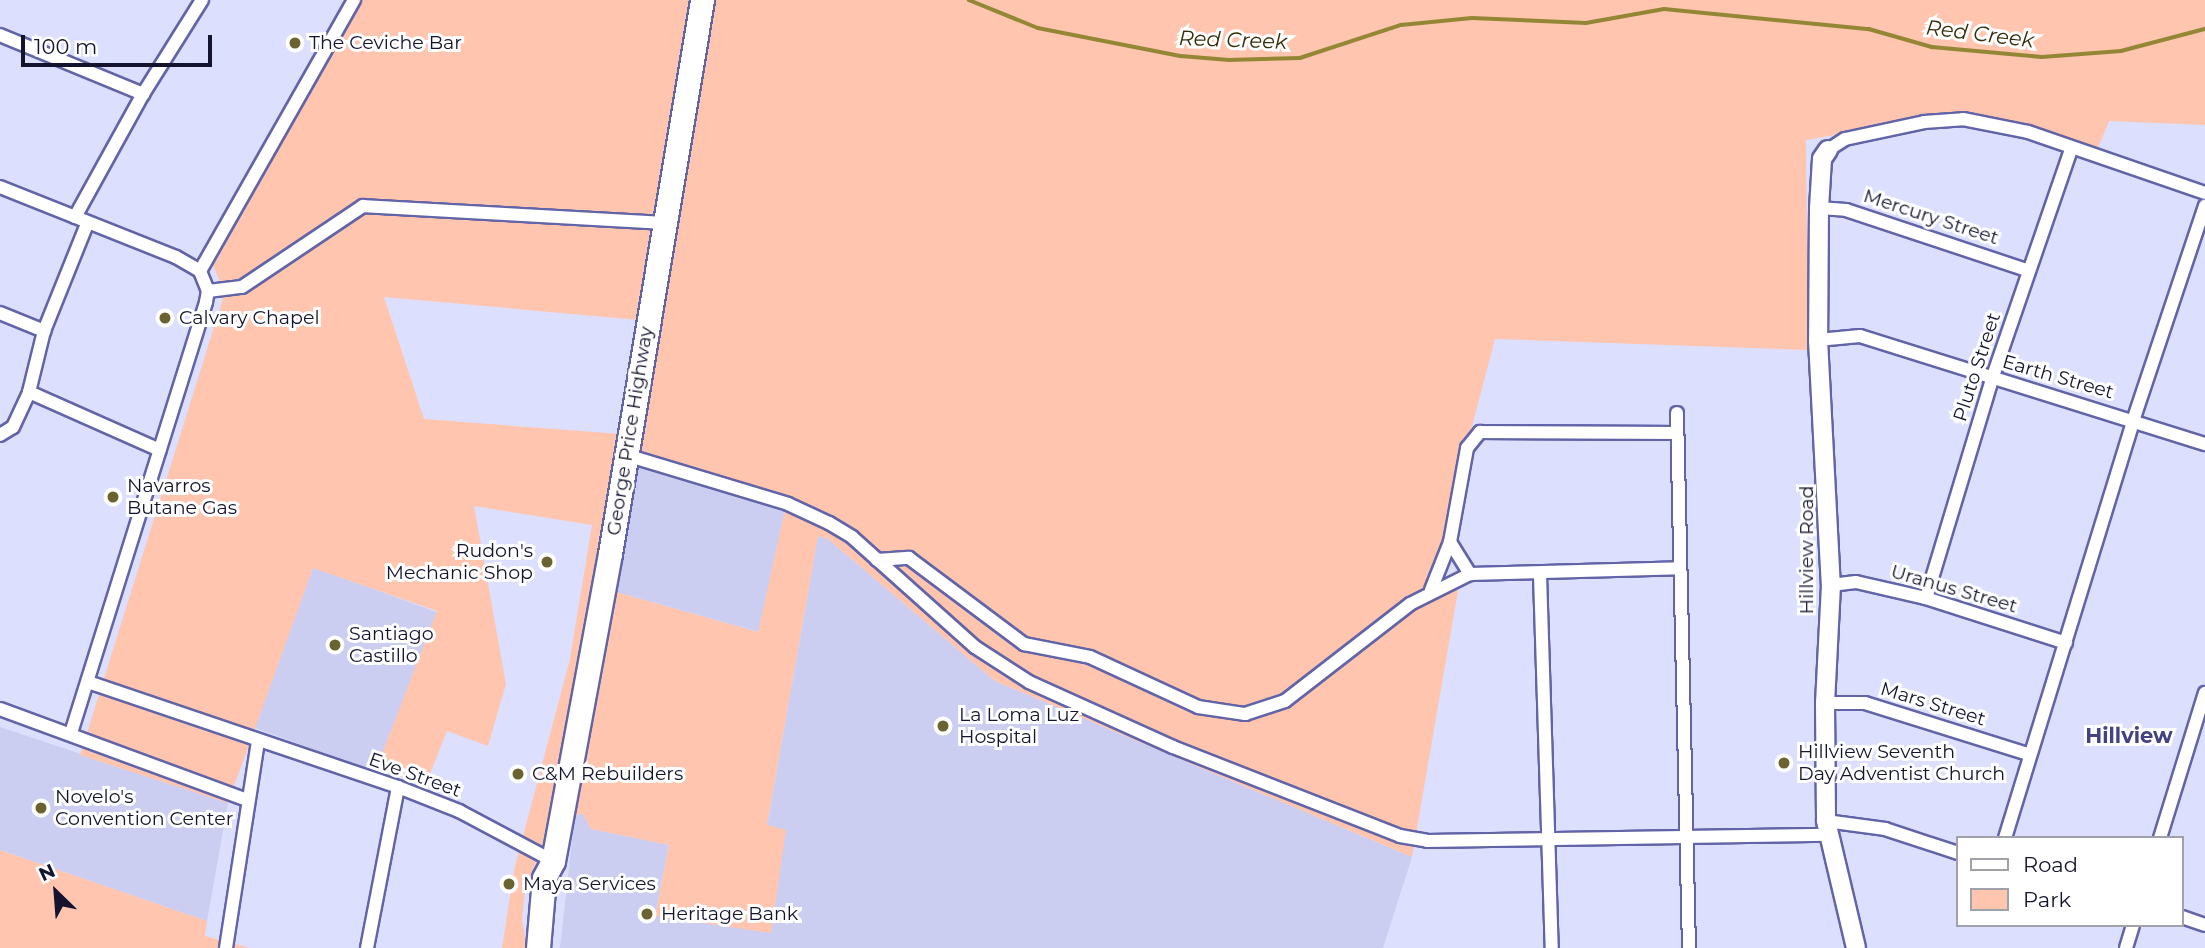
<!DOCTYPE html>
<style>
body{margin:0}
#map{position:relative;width:2205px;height:948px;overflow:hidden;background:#dcdffe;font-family:Montserrat,sans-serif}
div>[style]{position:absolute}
.built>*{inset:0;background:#cbcef0;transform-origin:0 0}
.green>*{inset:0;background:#ffc5af}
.stream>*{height:3.5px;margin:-1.75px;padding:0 1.75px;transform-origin:1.75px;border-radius:1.75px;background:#938736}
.roads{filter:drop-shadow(2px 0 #6264a8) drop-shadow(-2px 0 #6264a8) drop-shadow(0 2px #6264a8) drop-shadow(0 -2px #6264a8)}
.street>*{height:12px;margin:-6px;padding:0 6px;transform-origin:6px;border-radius:6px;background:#fff}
.secondary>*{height:18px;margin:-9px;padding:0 9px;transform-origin:9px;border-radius:9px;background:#fff}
.highway>*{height:23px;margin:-11.5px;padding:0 11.5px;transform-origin:11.5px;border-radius:11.5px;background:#fff}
.dots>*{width:19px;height:19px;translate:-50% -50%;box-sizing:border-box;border:4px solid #fff;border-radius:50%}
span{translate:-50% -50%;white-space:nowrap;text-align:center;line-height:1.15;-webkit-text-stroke:6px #fff;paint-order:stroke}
.poi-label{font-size:19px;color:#14142f}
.left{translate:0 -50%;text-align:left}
.right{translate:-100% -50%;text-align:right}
.street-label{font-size:19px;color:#14142f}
.water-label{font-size:21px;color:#342f0b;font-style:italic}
.neighbourhood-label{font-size:21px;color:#434283;font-weight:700}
.legend{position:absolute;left:1956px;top:836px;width:228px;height:91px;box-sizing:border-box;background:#fff;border:2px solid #a1a1ac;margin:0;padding:9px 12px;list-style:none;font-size:21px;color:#14142f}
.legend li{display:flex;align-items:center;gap:14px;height:35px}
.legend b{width:35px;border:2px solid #a1a1ac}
.north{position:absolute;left:21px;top:857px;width:70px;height:70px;-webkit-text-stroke:5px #fff;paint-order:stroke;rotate:335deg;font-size:19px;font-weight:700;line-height:28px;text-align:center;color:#14142f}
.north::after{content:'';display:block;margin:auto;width:24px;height:32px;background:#14142f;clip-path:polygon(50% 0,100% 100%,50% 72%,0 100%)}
.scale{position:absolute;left:21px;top:35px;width:191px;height:32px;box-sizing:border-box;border:4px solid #14142f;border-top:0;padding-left:9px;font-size:21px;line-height:24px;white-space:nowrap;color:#14142f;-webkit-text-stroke:5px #fff;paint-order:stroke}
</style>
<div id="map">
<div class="built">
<div style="clip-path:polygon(636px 460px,786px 505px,759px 632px,616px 592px)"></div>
<div style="clip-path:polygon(818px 536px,828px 539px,995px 681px,1412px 857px,1383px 948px,560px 948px,575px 815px,583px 814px,591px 829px,669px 845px,655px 915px,786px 830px,767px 826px)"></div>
<div style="left:313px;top:567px;width:132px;height:171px;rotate:20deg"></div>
<div style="clip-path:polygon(0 727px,228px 803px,207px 921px,0 850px)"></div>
</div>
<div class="green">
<div style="clip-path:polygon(362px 0,693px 0,639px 320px,384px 297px,424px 419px,621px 434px,554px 815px,525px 890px,522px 919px,527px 948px,502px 948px,514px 870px,570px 659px,592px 525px,474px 506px,506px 684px,488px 746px,447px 731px,425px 786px,377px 767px,437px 611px,313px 568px,228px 803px,80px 755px,225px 292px,213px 266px)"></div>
<div style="clip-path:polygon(708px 0,2205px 0,2205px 125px,2109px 121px,2096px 153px,1988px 118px,1919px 120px,1806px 140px,1808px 350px,1495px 339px,1428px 593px,1459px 585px,1412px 857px,995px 681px,828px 539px,818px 536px,767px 825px,786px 830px,771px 933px,655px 916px,669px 845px,591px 829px,583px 814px,575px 815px,616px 592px,758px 632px,786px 505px,636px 460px)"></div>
<div style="clip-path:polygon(0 850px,207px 921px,205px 936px,250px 948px,0 948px)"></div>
</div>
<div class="stream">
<div style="left:969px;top:0;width:74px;rotate:22.1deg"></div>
<div style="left:1038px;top:28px;width:146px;rotate:11.1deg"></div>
<div style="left:1181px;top:56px;width:48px;rotate:4.8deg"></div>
<div style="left:1229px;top:60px;width:71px;rotate:-1.6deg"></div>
<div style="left:1300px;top:58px;width:106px;rotate:-18.1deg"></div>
<div style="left:1401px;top:25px;width:71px;rotate:-5.6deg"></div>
<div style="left:1472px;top:18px;width:114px;rotate:2.5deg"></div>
<div style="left:1586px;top:23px;width:79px;rotate:-10.2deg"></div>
<div style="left:1664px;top:9px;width:206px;rotate:5.6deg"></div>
<div style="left:1869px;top:29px;width:66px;rotate:15.9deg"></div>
<div style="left:1932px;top:47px;width:110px;rotate:5.2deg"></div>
<div style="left:2042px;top:57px;width:79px;rotate:-4.3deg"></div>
<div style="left:2121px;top:51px;width:87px;rotate:-14.7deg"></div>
</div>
<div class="roads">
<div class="street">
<div style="left:0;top:35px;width:155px;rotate:22.4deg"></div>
<div style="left:1828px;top:150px;width:20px;rotate:-33deg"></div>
<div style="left:1845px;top:139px;width:81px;rotate:-12.1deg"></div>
<div style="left:1924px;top:122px;width:39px;rotate:-4deg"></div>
<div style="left:1963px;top:119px;width:66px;rotate:11.3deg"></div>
<div style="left:2028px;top:132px;width:187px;rotate:19deg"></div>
<div style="left:0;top:187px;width:189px;rotate:21.7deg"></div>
<div style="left:176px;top:257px;width:28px;rotate:30deg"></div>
<div style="left:1819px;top:208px;width:27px;rotate:4deg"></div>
<div style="left:1846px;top:210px;width:193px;rotate:18.4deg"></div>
<div style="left:75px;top:217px;width:141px;rotate:-61.1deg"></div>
<div style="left:143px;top:94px;width:111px;rotate:-57.9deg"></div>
<div style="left:208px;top:291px;width:34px;rotate:-7deg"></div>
<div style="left:242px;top:287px;width:146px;rotate:-33.8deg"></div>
<div style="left:363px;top:206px;width:301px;rotate:3.2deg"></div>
<div style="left:0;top:313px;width:48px;rotate:22.2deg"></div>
<div style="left:1818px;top:340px;width:42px;rotate:-5.4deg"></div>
<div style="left:1860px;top:336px;width:362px;rotate:17.4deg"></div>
<div style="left:29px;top:392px;width:143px;rotate:23.9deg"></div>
<div style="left:1677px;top:413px;width:535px;rotate:88.72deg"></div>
<div style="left:0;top:435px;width:15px;rotate:-32deg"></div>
<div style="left:13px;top:427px;width:38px;rotate:-65deg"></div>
<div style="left:29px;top:392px;width:63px;rotate:-76.2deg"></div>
<div style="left:44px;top:331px;width:115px;rotate:-68.1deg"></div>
<div style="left:626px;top:455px;width:169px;rotate:16.8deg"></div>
<div style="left:788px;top:504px;width:45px;rotate:24.9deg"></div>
<div style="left:829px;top:523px;width:27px;rotate:31deg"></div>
<div style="left:852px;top:537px;width:165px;rotate:41.8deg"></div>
<div style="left:975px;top:647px;width:64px;rotate:32.9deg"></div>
<div style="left:1029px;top:682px;width:158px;rotate:24.3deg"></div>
<div style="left:1173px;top:747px;width:244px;rotate:21.4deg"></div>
<div style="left:1400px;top:836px;width:27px;rotate:10deg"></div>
<div style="left:1427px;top:841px;width:401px;rotate:-0.9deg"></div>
<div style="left:1450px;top:542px;width:38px;rotate:58deg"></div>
<div style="left:877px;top:560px;width:32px;rotate:-4deg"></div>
<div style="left:909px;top:558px;width:144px;rotate:36.8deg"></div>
<div style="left:1024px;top:644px;width:67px;rotate:11.1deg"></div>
<div style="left:1090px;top:657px;width:119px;rotate:24.8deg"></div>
<div style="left:1198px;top:707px;width:48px;rotate:8.5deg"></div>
<div style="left:1245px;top:714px;width:42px;rotate:-18deg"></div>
<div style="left:1285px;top:701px;width:158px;rotate:-37.8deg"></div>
<div style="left:1410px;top:604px;width:67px;rotate:-26.6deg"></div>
<div style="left:1470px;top:574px;width:210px;rotate:-1.6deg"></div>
<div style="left:1540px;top:575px;width:373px;rotate:88.2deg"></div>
<div style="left:1831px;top:585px;width:25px;rotate:-7deg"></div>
<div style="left:1856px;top:582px;width:72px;rotate:12.9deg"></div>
<div style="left:1926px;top:598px;width:147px;rotate:17.8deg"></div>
<div style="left:1431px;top:590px;width:52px;rotate:-68.4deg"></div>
<div style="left:1450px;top:542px;width:96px;rotate:-79.7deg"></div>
<div style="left:1467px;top:448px;width:21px;rotate:-51deg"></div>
<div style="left:1480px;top:432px;width:195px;rotate:0.3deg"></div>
<div style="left:1926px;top:598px;width:229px;rotate:-73.2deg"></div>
<div style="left:1992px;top:379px;width:242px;rotate:-71deg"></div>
<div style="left:88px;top:682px;width:327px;rotate:18.7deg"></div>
<div style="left:398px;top:787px;width:66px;rotate:21.5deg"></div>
<div style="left:459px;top:811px;width:106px;rotate:28deg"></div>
<div style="left:1825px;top:703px;width:40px"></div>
<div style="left:1865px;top:703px;width:171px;rotate:17.4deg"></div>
<div style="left:0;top:709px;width:263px;rotate:20.2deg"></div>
<div style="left:71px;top:733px;width:452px;rotate:-72.6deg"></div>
<div style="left:206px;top:302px;width:11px;rotate:-80deg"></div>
<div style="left:208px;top:291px;width:22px;rotate:-112deg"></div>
<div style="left:200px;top:271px;width:312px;rotate:-60.4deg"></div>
<div style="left:1826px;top:821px;width:60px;rotate:7.7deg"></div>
<div style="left:1885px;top:829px;width:77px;rotate:18.2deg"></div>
<div style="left:2005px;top:838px;width:439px;rotate:-72.9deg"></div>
<div style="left:2134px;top:418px;width:224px;rotate:-71.5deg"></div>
<div style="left:2160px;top:838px;width:152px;rotate:-72.8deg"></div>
<div style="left:2182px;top:917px;width:24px;rotate:19deg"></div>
<div style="left:226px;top:948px;width:209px;rotate:-81.2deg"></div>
<div style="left:367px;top:948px;width:164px;rotate:-79.1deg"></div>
<div style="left:2126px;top:948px;width:24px;rotate:-73deg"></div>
</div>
<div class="secondary">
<div style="left:1828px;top:150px;width:11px;rotate:124deg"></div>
<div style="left:1822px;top:159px;width:49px;rotate:93.5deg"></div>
<div style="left:1819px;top:208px;width:132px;rotate:90.4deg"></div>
<div style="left:1818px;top:340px;width:245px;rotate:87deg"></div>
<div style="left:1831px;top:585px;width:118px;rotate:92.9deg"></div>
<div style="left:1825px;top:703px;width:118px;rotate:89.5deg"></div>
<div style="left:1826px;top:821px;width:130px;rotate:76.7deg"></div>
</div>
<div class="highway">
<div style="left:538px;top:948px;width:70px;rotate:-85.1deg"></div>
<div style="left:544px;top:878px;width:19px;rotate:-62deg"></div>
<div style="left:553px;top:861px;width:312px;rotate:-79.5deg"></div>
<div style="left:610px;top:554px;width:562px;rotate:-80.57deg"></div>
</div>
</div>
<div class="dots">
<div style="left:295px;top:43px;background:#6a632f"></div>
<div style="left:165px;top:318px;background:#6a632f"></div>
<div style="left:113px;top:497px;background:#6a632f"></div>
<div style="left:547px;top:562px;background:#6a632f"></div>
<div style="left:335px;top:645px;background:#6a632f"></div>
<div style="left:943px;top:726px;background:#6a632f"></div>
<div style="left:1784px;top:763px;background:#6a632f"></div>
<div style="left:518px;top:774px;background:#6a632f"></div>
<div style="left:41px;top:808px;background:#6a632f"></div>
<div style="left:509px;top:884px;background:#6a632f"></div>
<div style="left:647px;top:914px;background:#6a632f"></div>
</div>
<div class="poi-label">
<span class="left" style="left:309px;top:43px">The Ceviche Bar</span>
<span class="left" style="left:179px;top:318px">Calvary Chapel</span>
<span class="left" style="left:127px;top:497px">Navarros<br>Butane Gas</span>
<span class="right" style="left:533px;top:562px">Rudon's<br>Mechanic Shop</span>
<span class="left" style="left:349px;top:645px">Santiago<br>Castillo</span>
<span class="left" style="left:959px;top:726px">La Loma Luz<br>Hospital</span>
<span class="left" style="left:1798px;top:763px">Hillview Seventh<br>Day Adventist Church</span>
<span class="left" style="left:532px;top:774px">C&amp;M Rebuilders</span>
<span class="left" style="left:55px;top:808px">Novelo's<br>Convention Center</span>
<span class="left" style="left:523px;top:884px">Maya Services</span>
<span class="left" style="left:661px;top:914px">Heritage Bank</span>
</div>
<div class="street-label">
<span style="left:1931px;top:217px;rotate:18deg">Mercury Street</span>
<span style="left:1977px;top:367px;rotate:-72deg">Pluto Street</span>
<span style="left:2058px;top:377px;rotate:16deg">Earth Street</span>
<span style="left:630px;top:431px;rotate:-81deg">George Price Highway</span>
<span style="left:1807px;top:550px;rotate:-90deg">Hillview Road</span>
<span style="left:1954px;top:589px;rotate:16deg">Uranus Street</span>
<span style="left:1933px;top:704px;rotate:17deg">Mars Street</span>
<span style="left:415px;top:775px;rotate:20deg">Eve Street</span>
</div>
<div class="water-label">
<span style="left:1980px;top:34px;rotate:7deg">Red Creek</span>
<span style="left:1233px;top:40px;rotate:2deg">Red Creek</span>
</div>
<div class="neighbourhood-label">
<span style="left:2129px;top:736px">Hillview</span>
</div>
<ul class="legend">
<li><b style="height:9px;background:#fff"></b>Road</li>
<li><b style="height:19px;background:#ffc5af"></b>Park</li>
</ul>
<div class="north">N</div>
<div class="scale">100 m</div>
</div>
